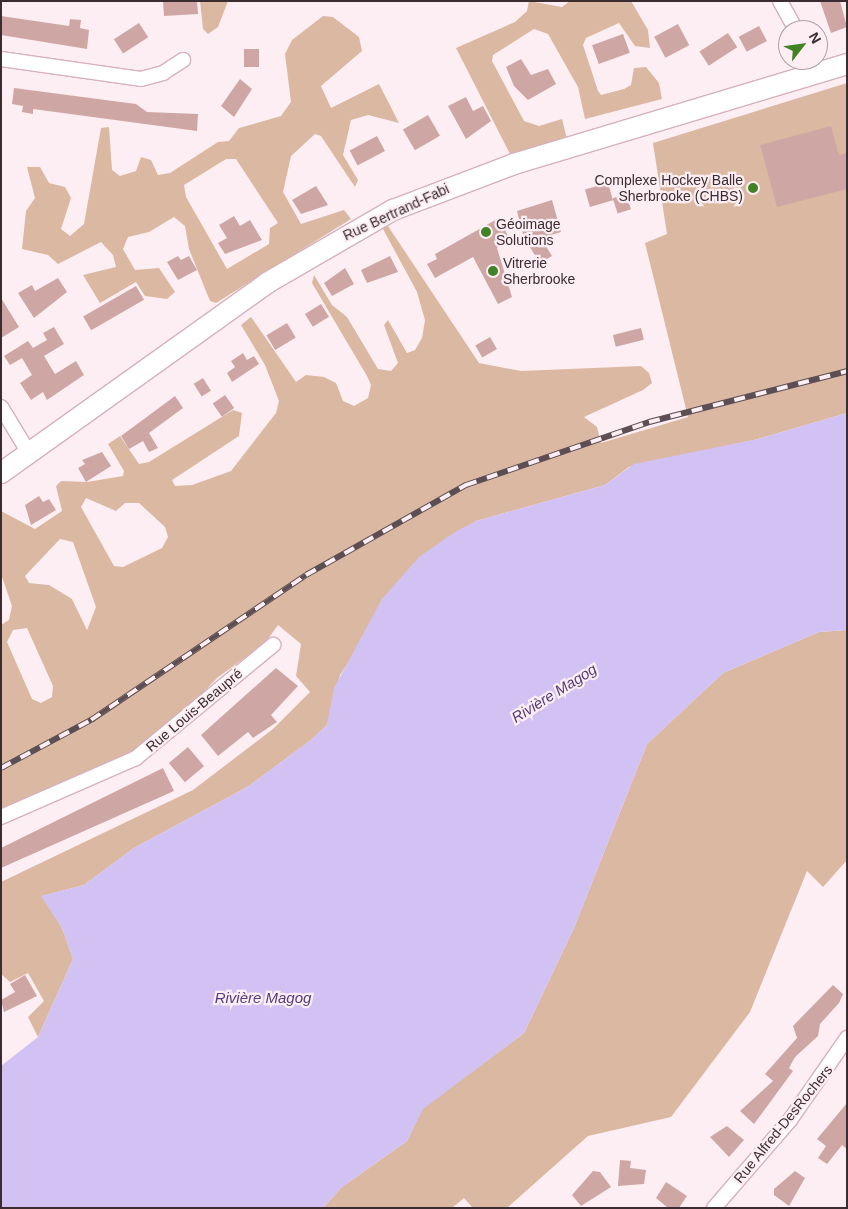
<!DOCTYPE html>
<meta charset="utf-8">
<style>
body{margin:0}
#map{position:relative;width:848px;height:1209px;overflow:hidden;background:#fdeef3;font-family:Arial,sans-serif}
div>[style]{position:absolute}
.green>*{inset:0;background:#dbb8a2}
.water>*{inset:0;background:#d2c2f4}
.building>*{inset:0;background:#cea7a4;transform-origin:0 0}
.roads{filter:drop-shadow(1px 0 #d6b1bd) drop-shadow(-1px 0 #d6b1bd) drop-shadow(0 1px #d6b1bd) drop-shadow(0 -1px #d6b1bd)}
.street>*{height:14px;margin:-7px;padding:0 7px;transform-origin:7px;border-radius:7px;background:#fff}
.secondary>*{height:20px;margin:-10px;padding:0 10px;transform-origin:10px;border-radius:10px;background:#fff}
.rail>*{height:5.5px;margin-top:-2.75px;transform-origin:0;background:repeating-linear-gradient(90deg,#fdeef3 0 11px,#5c4e53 0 22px);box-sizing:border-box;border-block:1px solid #5c4e53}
.dots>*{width:14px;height:14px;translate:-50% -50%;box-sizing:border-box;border:2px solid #fdeef3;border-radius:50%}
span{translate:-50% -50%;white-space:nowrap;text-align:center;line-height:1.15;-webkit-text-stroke:4.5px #fdeef3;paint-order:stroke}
.poi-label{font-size:14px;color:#3a2c31}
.right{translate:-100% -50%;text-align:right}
.left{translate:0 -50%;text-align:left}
.street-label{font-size:14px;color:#3a2c31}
.water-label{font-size:15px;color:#533c79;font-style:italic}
.frame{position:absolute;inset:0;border:2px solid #3a2c31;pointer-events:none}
.north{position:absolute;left:778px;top:20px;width:50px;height:50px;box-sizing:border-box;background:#fdeef3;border:1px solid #afa0a5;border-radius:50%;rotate:60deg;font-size:14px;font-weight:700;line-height:20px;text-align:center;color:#3a2c31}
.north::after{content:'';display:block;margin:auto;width:18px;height:22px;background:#418224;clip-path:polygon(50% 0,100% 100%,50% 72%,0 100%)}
</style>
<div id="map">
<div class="green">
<div style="clip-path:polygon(200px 1px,228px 1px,218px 27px,208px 34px,203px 29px)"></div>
<div style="clip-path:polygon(529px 1px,562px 7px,570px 1px,631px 1px,648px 30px,650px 48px,635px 46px,619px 23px,586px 38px,583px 45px,598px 91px,601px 95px,624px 89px,631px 85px,634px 68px,646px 67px,659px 83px,662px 99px,585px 119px,578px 87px,548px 34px,534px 29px,493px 55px,492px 61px,524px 121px,539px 126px,562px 119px,567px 139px,511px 156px,456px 48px,515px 22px,527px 11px)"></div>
<div style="clip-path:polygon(evenodd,323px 16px,333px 17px,359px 37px,362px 51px,321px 86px,331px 108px,379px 84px,399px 123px,368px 115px,351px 120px,343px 155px,358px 180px,355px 187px,321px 136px,315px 134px,291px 156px,283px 192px,301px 224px,344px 210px,351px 219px,216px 303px,210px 301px,189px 249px,185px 226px,174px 217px,149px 232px,128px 237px,123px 249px,135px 270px,159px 268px,175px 292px,167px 299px,145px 296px,136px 282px,100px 303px,83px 275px,116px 267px,113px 255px,101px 242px,58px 264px,48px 255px,22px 249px,26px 211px,35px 198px,27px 167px,40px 167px,49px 183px,65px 187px,71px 198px,61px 229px,70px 236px,84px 224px,101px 128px,109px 127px,112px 170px,120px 176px,136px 171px,141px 157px,151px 160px,158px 175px,170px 173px,218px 142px,229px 141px,239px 128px,281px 116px,291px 102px,285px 54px,292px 40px,323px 16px,226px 159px,236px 159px,278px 223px,270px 228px,269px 244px,227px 269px,186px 197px,184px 185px,226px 159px)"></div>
<div style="clip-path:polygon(evenodd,847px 83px,847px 413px,758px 439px,629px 467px,605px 485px,476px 521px,382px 599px,363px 641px,340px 675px,327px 725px,311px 740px,249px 786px,134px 848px,84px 885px,42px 896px,62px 928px,73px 959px,38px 1037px,28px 1017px,44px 1001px,28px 973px,10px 982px,1px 974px,1px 882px,193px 790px,273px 729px,310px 692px,296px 676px,301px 644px,278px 625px,265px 643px,217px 678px,171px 726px,114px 765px,1px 811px,1px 625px,9px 620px,12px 606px,1px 574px,1px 511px,35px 529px,62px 511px,56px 486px,61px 481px,87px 482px,123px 476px,124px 471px,108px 444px,120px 436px,139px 464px,149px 462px,233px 410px,242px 413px,239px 436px,172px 480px,175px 486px,192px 485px,231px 471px,276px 413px,279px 401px,265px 365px,241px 325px,251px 317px,296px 382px,306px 375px,324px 377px,336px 383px,343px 401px,354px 406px,368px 398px,371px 385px,367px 376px,312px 283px,314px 275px,332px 305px,347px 317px,378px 369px,391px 371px,398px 363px,384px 325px,388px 320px,407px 353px,415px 350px,422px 338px,425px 320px,417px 292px,383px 229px,386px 223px,479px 363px,521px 371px,641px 366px,649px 373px,652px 383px,643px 390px,584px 417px,597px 427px,601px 443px,688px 417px,645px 243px,667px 234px,653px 143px,847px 83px,86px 498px,116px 511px,125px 503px,139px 503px,165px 527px,168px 537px,162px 548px,123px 567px,114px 566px,81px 507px,86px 498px,847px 83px,60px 539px,73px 542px,96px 607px,87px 630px,72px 599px,49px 585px,29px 583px,25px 576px,60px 539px,847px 83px,27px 628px,53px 686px,52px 697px,41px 703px,32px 699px,7px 642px,13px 630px,27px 628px)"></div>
<div style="clip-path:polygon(847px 630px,847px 860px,823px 887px,807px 871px,750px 1012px,671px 1117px,588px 1136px,507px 1208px,473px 1208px,464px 1198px,452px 1208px,323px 1208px,342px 1187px,407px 1141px,422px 1109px,524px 1033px,574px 928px,647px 744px,723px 673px,819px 632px)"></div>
</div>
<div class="water">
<div style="clip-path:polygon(847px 413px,847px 630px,819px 632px,723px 673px,647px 744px,574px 928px,524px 1033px,423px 1109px,407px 1141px,342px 1187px,323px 1208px,1px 1208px,1px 1066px,38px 1037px,73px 959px,62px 928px,41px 896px,84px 885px,134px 848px,249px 786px,311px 740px,327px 725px,334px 688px,382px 599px,419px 557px,455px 532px,476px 521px,605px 485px,634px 464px,758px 439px)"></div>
</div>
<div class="building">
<div style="clip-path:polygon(163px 1px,197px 1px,198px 14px,164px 16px)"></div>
<div style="clip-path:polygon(820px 1px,840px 1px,847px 27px,831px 33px)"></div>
<div style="clip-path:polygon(1px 16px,69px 26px,70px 19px,81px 20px,80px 28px,89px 30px,87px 49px,1px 35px)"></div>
<div style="left:139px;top:23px;width:17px;height:30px;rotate:57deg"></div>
<div style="left:678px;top:24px;width:24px;height:27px;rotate:62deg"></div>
<div style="left:759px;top:26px;width:17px;height:23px;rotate:62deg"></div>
<div style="left:728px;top:33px;width:17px;height:34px;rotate:57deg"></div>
<div style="left:623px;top:34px;width:20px;height:33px;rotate:70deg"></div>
<div style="left:244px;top:49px;width:15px;height:18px"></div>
<div style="clip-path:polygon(521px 59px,531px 75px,548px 69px,556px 84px,528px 100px,514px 86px,506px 67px)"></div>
<div style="clip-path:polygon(240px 79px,252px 89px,234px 117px,221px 106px)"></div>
<div style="clip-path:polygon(14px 88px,136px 104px,147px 112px,198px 114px,197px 131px,33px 109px,33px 114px,22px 112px,23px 106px,12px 104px)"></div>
<div style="clip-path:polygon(466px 97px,473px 111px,483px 106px,491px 121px,466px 139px,448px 106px)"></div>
<div style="left:428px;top:115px;width:24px;height:29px;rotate:60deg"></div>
<div style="clip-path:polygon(831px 126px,839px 155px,847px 153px,847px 189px,777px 207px,760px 145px)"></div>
<div style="left:377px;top:136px;width:17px;height:31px;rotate:62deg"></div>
<div style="left:608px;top:183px;width:18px;height:24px;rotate:74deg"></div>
<div style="clip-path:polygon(316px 186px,328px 205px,301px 214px,292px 200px)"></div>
<div style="left:626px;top:194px;width:16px;height:14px;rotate:72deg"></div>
<div style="clip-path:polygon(552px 200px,561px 232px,541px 238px,552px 256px,540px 263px,524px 238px,517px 211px)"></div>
<div style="clip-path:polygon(234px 216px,240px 226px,250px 220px,262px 240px,225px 254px,218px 243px,227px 238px,219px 225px)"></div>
<div style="clip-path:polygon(499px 218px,508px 236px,497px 248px,512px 297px,498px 304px,473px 257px,435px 278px,427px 264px,437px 259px,435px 254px)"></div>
<div style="clip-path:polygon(178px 256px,181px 260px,189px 256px,197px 270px,178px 280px,167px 262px)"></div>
<div style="clip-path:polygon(390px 256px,398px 272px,367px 283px,361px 270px)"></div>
<div style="clip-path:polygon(345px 268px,354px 284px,332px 296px,324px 283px)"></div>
<div style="clip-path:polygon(58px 278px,67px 292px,34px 318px,18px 293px,32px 285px,35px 291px)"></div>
<div style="left:136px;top:286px;width:16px;height:61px;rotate:60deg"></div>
<div style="clip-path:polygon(1px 298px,19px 327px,1px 338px)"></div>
<div style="left:321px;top:304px;width:15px;height:19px;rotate:58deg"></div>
<div style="left:287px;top:323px;width:17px;height:24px;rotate:59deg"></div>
<div style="clip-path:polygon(54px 327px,64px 344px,44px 356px,55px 374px,76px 361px,84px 375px,47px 400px,43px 392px,31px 400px,20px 383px,32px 375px,22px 358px,10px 365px,4px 356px,28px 341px,33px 348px,47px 340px,43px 333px)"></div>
<div style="left:641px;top:328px;width:12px;height:29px;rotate:76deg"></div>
<div style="left:490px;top:337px;width:14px;height:17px;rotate:60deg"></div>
<div style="clip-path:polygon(243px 353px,247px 360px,254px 356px,259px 364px,232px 382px,227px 373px,235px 367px,231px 361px)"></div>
<div style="left:203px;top:378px;width:15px;height:11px;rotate:58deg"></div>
<div style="left:225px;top:395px;width:16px;height:15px;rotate:55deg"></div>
<div style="clip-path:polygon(175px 396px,183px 408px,149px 433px,158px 448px,149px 452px,143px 441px,129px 449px,121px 436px)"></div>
<div style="clip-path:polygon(102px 452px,111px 466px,86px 482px,78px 468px,85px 464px,82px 460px)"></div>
<div style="clip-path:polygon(39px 496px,43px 502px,49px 499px,56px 510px,31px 525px,25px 505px)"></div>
<div style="clip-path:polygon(276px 668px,298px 686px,271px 715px,277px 722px,253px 738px,248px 732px,218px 756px,201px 735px)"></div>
<div style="left:188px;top:747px;width:25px;height:25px;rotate:50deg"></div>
<div style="clip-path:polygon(163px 768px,174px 791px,1px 868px,1px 848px)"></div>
<div style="clip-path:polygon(25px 975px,37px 996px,4px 1012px,1px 1000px,15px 992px,10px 984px)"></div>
<div style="clip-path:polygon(833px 985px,843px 994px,839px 1003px,820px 1024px,818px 1036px,795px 1057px,789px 1068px,793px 1071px,754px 1124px,740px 1111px,773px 1081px,765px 1074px,797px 1038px,793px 1026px)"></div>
<div style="clip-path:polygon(847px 1103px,847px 1149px,842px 1145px,827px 1164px,818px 1158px,826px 1146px,817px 1139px)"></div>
<div style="clip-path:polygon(727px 1126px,744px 1140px,729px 1157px,710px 1137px)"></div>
<div style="clip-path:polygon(620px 1160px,631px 1161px,630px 1168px,646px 1170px,644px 1184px,618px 1186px)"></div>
<div style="clip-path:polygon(593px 1171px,600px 1172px,611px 1187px,581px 1206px,572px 1195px)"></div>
<div style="clip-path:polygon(795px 1171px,805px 1178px,789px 1206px,774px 1195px,774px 1189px)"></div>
<div style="clip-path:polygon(666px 1182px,687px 1196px,679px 1208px,668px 1208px,656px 1198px)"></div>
</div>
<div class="roads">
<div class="street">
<div style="left:780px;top:1px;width:33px;rotate:61deg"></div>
<div style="left:1px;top:59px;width:141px;rotate:8.1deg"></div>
<div style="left:141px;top:79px;width:23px;rotate:-15deg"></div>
<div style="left:163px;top:73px;width:24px;rotate:-33deg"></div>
<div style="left:1px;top:407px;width:54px;rotate:58.7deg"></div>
<div style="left:1px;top:817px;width:147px;rotate:-23.6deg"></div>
<div style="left:136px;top:758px;width:178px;rotate:-39.5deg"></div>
<div style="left:714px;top:1208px;width:116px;rotate:-49.2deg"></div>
<div style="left:790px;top:1120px;width:100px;rotate:-55.2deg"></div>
</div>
<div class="secondary">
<div style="left:1px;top:473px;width:327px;rotate:-35.5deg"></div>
<div style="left:267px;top:283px;width:146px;rotate:-30.1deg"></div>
<div style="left:393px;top:210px;width:129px;rotate:-20.8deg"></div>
<div style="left:514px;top:164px;width:348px;rotate:-16.7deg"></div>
</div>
</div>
<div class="rail">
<div style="left:1px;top:768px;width:102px;rotate:-28.1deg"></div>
<div style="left:91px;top:720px;width:259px;rotate:-34deg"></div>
<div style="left:306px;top:575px;width:184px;rotate:-29.4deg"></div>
<div style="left:466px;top:485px;width:194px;rotate:-19deg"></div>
<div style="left:649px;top:422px;width:204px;rotate:-14.4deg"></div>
</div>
<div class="dots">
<div style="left:753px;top:188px;background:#418224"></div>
<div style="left:486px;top:232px;background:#418224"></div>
<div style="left:493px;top:271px;background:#418224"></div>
</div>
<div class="poi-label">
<span class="right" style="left:743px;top:188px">Complexe Hockey Balle<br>Sherbrooke (CHBS)</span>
<span class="left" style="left:496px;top:232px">Géoimage<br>Solutions</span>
<span class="left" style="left:503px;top:271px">Vitrerie<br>Sherbrooke</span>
</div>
<div class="street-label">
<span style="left:396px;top:212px;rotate:-25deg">Rue Bertrand-Fabi</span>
<span style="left:194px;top:710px;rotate:-40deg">Rue Louis-Beaupré</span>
<span style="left:783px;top:1124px;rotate:-51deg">Rue Alfred-DesRochers</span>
</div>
<div class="water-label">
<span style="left:554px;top:693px;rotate:-32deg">Rivière Magog</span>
<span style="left:263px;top:998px">Rivière Magog</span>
</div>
<div class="frame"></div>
<div class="north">N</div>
</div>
